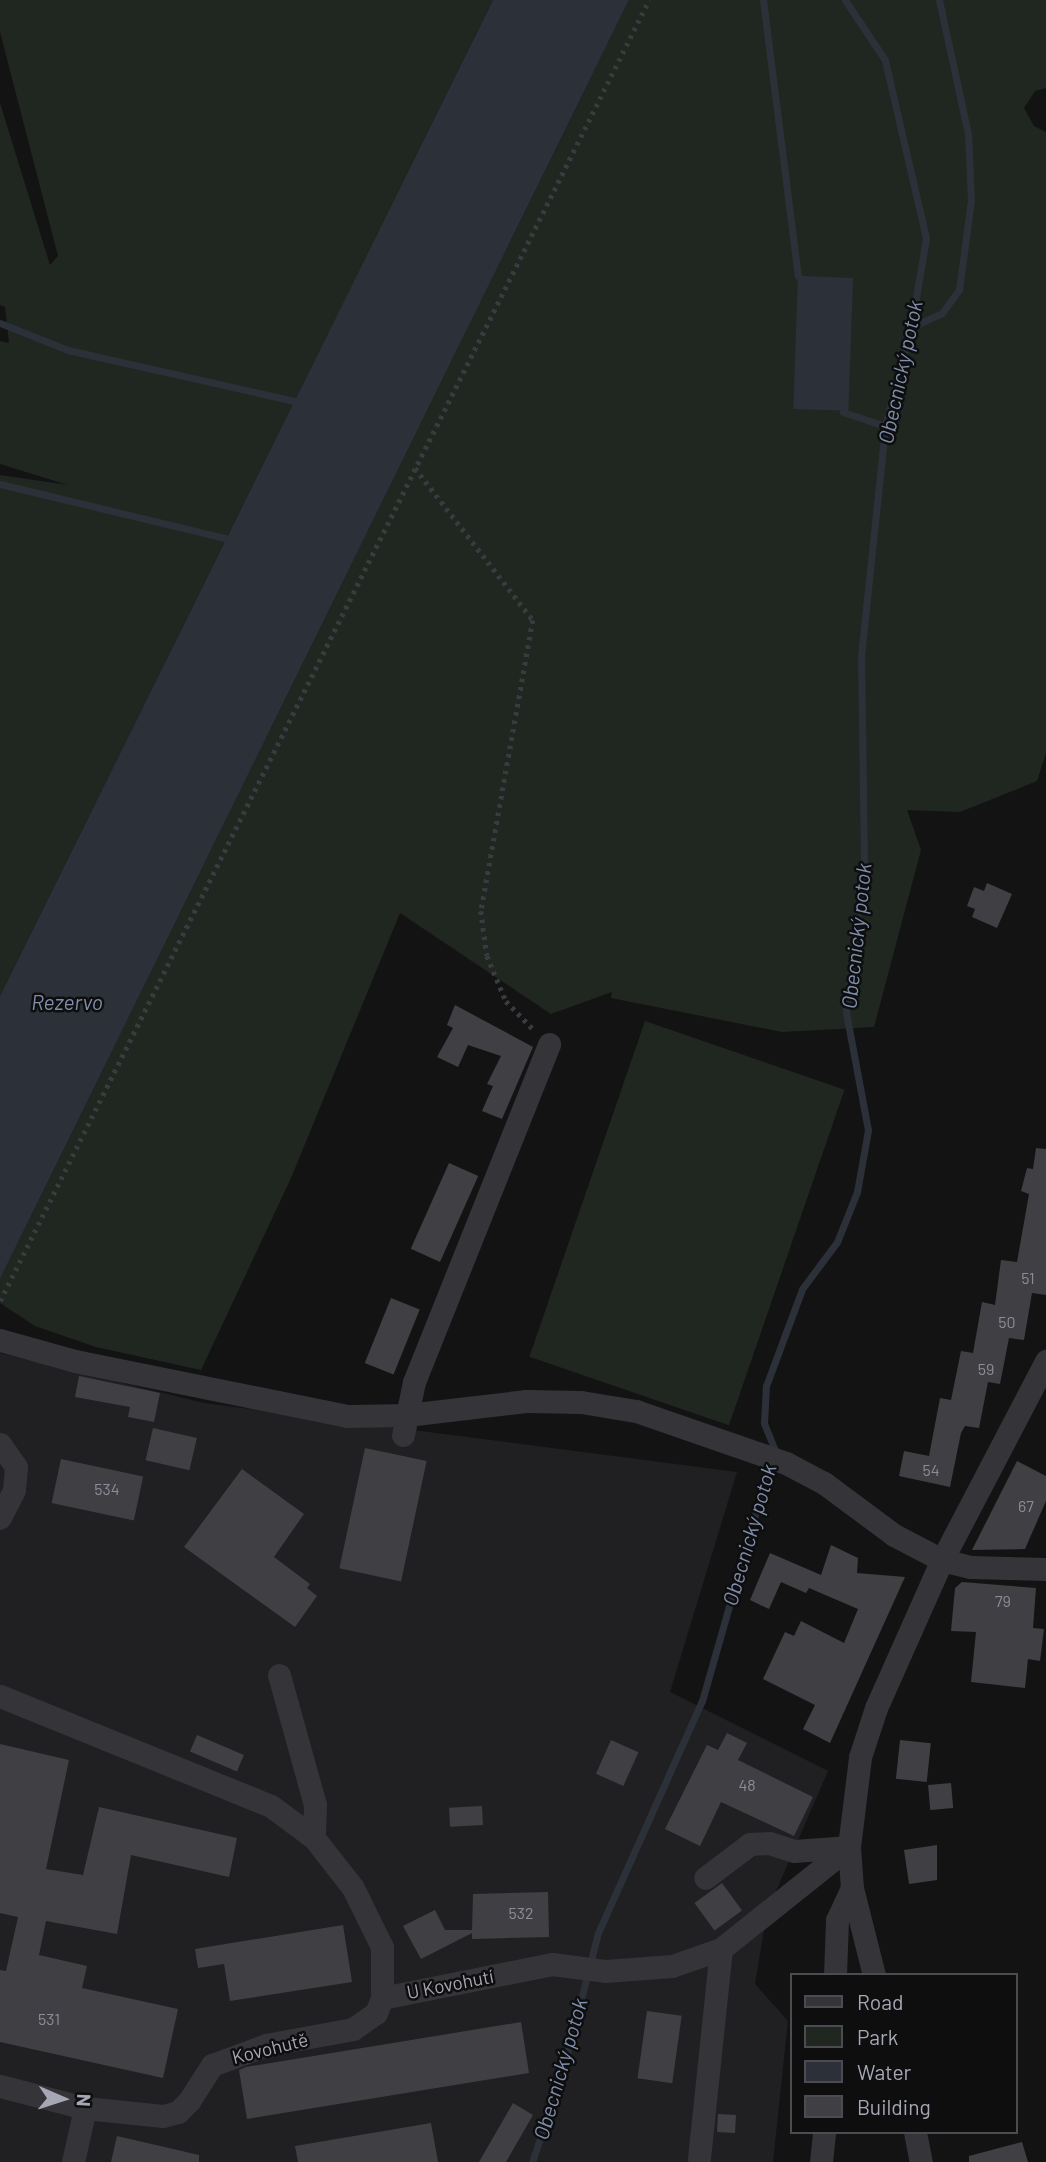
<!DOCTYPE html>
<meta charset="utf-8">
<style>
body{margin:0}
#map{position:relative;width:1046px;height:2162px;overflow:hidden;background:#131314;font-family:Barlow,sans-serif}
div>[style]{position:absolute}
.built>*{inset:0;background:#201f21}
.green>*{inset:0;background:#202721;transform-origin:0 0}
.water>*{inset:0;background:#2c3139;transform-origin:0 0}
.stream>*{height:7px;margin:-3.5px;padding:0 3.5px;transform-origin:3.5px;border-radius:3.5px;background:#2c3139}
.building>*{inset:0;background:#404044;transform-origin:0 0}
.path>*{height:4.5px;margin-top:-2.25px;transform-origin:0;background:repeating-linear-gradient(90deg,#3a3b40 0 3.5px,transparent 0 8.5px)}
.minor>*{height:23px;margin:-11.5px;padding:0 11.5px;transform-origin:11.5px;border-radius:11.5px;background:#343439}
span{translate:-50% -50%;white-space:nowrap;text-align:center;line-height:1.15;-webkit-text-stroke:5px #0e0e0f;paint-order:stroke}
.number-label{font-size:16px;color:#8c8d98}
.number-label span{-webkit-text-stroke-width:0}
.street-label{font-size:19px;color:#a6a7b4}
.water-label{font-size:21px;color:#7f8ead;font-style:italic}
.legend{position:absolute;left:790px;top:1973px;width:228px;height:161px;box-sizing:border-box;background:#0e0e0f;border:2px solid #4b4b51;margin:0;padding:9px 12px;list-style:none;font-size:21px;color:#a6a7b4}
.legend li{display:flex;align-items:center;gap:14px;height:35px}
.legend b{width:35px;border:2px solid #4b4b51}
.north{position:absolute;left:28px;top:2064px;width:70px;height:70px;-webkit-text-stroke:5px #0e0e0f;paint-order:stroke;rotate:93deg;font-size:19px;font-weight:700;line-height:28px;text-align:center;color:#a6a7b4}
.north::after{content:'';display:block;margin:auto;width:24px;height:32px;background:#a6a7b4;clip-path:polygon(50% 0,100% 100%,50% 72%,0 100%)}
</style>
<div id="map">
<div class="built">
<div style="clip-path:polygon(0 1353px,204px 1403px,737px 1472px,670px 1692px,828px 1771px,767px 1912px,755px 1984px,788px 2021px,773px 2162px,0 2162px)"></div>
</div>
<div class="green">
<div style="clip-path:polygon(0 0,493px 0,0 996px,0 475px,68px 485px,0 464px,0 341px,9px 343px,5px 307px,0 305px,0 103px,50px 265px,58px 256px,0 32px)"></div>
<div style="clip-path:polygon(629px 0,1046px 0,1046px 88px,1035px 91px,1024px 108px,1034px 126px,1046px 132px,1046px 753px,1037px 781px,960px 812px,907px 810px,921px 850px,874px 1027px,782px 1032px,611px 998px,612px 992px,551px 1014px,400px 913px,291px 1178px,201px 1370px,96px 1347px,35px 1326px,0 1303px,0 1279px)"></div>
<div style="left:645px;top:1021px;width:211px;height:355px;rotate:19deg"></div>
</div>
<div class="water">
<div style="clip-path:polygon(493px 0,629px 0,0 1279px,0 996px)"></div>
<div style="left:798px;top:276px;width:55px;height:133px;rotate:2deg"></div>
</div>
<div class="stream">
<div style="left:763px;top:0;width:278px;rotate:82.8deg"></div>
<div style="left:0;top:323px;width:73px;rotate:21.7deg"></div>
<div style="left:68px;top:350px;width:241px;rotate:12.7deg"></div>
<div style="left:911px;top:327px;width:34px;rotate:-24deg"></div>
<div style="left:942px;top:313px;width:29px;rotate:-54deg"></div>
<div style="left:959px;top:290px;width:91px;rotate:-82.4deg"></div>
<div style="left:971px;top:200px;width:66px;rotate:-92.6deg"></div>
<div style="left:968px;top:134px;width:137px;rotate:-102.2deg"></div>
<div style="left:843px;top:412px;width:44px;rotate:18.4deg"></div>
<div style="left:0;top:484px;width:236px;rotate:13.5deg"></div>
<div style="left:229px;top:539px;width:9px;rotate:-13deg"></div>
<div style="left:532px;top:2162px;width:97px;rotate:-71.4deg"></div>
<div style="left:563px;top:2070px;width:141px;rotate:-75.7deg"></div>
<div style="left:598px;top:1933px;width:254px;rotate:-65.9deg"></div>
<div style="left:702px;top:1701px;width:263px;rotate:-74.1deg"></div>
<div style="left:774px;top:1448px;width:27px;rotate:-112deg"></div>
<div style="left:764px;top:1423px;width:37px;rotate:-87deg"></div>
<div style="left:766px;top:1386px;width:103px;rotate:-69.6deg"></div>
<div style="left:802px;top:1289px;width:59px;rotate:-53.3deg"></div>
<div style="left:837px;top:1242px;width:54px;rotate:-68.2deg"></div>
<div style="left:857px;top:1192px;width:63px;rotate:-79.9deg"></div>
<div style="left:868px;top:1130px;width:120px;rotate:-100.6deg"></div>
<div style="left:846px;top:1012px;width:149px;rotate:-83.1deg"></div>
<div style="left:864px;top:864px;width:208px;rotate:-90.8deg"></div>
<div style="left:861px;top:656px;width:231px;rotate:-84deg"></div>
<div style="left:885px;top:426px;width:102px;rotate:-75.3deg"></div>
<div style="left:911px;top:327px;width:90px;rotate:-80.4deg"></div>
<div style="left:926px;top:238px;width:183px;rotate:-103deg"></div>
<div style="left:885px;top:60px;width:72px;rotate:-123.7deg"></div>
</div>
<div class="building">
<div style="clip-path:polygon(987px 883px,1012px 894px,997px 928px,972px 917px,975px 909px,967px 906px,974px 887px,984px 891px)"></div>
<div style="clip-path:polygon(455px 1005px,533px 1047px,502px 1119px,482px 1111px,493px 1086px,487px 1084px,501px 1056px,468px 1045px,458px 1067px,437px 1057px,453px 1028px,447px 1025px)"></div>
<div style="clip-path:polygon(1036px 1148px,1046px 1149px,1046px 1295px,1032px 1293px,1024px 1340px,1009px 1338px,1000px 1384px,988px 1382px,979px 1428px,965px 1426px,961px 1433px,950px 1487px,899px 1476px,904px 1451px,929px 1456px,940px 1398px,951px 1400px,961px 1351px,973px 1353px,982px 1302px,995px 1305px,1001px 1260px,1017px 1262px,1029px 1194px,1021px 1191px,1027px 1168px,1033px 1169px)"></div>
<div style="left:449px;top:1163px;width:32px;height:94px;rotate:24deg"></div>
<div style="left:391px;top:1298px;width:31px;height:70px;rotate:22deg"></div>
<div style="clip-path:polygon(79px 1376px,160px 1393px,154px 1422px,128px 1417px,130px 1407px,75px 1397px)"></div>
<div style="left:153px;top:1428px;width:45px;height:33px;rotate:13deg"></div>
<div style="left:365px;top:1448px;width:63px;height:123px;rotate:12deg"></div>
<div style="left:61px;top:1459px;width:84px;height:45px;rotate:12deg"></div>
<div style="clip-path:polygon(1017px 1461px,1046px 1476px,1046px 1501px,1025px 1549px,972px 1550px)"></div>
<div style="clip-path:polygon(242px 1469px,304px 1514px,274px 1557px,310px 1584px,307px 1588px,317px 1596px,295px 1627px,184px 1547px)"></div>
<div style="clip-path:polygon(831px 1545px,858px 1558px,857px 1573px,905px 1577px,830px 1743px,803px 1729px,815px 1705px,763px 1679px,785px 1632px,794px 1636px,801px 1621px,844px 1643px,858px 1609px,809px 1588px,806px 1593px,781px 1582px,769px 1609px,750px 1600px,770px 1553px,821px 1575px)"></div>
<div style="clip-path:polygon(962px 1582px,1036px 1588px,1033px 1628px,1044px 1629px,1040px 1661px,1028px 1659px,1025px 1688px,971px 1682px,976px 1632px,951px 1631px,955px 1588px)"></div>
<div style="clip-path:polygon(727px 1733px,747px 1743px,738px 1760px,813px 1797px,794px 1836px,721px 1802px,700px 1846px,665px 1829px,707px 1745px,718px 1750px)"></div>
<div style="left:197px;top:1735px;width:51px;height:18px;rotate:23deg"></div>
<div style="left:611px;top:1740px;width:30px;height:37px;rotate:24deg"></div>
<div style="left:900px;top:1740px;width:31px;height:39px;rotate:6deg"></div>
<div style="clip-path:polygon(0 1744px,69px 1760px,46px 1869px,83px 1875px,99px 1807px,237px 1838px,229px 1877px,131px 1855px,117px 1934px,46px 1921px,39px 1955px,87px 1966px,82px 1988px,178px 2009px,163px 2078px,0 2042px,0 1970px,6px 1971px,18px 1917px,0 1913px)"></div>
<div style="left:951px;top:1783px;width:25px;height:23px;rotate:85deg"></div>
<div style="left:482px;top:1806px;width:19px;height:33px;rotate:87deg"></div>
<div style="clip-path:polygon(937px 1845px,937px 1880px,909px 1884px,904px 1850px)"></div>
<div style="left:722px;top:1883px;width:34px;height:34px;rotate:54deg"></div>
<div style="clip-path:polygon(548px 1892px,549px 1937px,472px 1939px,472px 1933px,421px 1959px,403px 1926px,435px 1910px,445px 1930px,472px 1930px,473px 1894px)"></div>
<div style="clip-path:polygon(343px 1925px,352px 1982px,230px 2001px,224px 1964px,198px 1968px,195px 1949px)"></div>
<div style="left:647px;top:2011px;width:35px;height:68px;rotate:8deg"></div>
<div style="clip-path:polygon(521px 2022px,529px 2073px,247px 2119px,239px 2070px,246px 2067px)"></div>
<div style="clip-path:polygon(513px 2103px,533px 2115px,506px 2162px,479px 2162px)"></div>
<div style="left:718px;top:2114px;width:18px;height:18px;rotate:3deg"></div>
<div style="clip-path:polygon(431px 2123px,438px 2162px,298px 2162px,295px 2146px)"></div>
<div style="clip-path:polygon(117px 2136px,199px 2155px,199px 2162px,111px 2162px)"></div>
<div style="clip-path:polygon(1022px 2142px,1028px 2162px,969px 2162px,969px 2156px)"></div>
</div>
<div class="path">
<div style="left:415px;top:468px;width:192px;rotate:52.2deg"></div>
<div style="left:533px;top:620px;width:296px;rotate:100.1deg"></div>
<div style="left:481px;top:911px;width:45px;rotate:82.4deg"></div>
<div style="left:487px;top:956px;width:49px;rotate:67.1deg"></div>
<div style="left:506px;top:1001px;width:39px;rotate:46deg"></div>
<div style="left:0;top:1301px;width:1454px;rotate:-63.49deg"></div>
</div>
<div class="minor">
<div style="left:0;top:1340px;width:78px;rotate:15.6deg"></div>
<div style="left:75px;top:1361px;width:278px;rotate:11.4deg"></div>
<div style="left:347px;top:1416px;width:60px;rotate:-1deg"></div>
<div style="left:407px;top:1415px;width:120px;rotate:-6.7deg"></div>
<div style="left:526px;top:1401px;width:55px;rotate:1deg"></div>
<div style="left:581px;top:1402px;width:56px;rotate:9.3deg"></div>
<div style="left:636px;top:1411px;width:159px;rotate:19.1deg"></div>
<div style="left:786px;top:1463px;width:43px;rotate:27.8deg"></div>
<div style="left:824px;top:1483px;width:87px;rotate:36.6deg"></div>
<div style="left:894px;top:1535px;width:54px;rotate:27.5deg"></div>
<div style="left:942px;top:1560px;width:29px;rotate:14deg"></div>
<div style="left:970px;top:1567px;width:76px;rotate:1.5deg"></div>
<div style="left:403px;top:1435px;width:54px;rotate:-78.3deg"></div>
<div style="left:414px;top:1382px;width:364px;rotate:-68.2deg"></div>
<div style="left:0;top:1444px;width:28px;rotate:55deg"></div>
<div style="left:16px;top:1467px;width:23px;rotate:95deg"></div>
<div style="left:14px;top:1490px;width:31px;rotate:117deg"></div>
<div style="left:279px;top:1675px;width:135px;rotate:74.5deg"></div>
<div style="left:315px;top:1805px;width:33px;rotate:92deg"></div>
<div style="left:314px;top:1838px;width:63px;rotate:52deg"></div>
<div style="left:353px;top:1888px;width:66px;rotate:63.8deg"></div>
<div style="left:382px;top:1947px;width:51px;rotate:90deg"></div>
<div style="left:382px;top:1998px;width:173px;rotate:-11.3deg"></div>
<div style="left:552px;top:1964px;width:53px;rotate:7.5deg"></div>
<div style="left:605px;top:1971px;width:67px;rotate:-4.3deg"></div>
<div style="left:672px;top:1966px;width:52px;rotate:-19.1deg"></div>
<div style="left:721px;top:1949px;width:164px;rotate:-38.6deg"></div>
<div style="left:849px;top:1847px;width:55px;rotate:175.8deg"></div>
<div style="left:794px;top:1851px;width:26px;rotate:-162deg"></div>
<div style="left:769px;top:1843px;width:19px;rotate:177deg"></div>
<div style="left:750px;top:1844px;width:56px;rotate:142.9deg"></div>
<div style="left:0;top:1696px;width:292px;rotate:22.1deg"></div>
<div style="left:271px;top:1806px;width:54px;rotate:36.7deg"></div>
<div style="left:835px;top:1975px;width:55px;rotate:-87.9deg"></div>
<div style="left:837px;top:1920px;width:35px;rotate:-65deg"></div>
<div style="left:874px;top:1975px;width:90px;rotate:-104.2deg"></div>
<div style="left:852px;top:1888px;width:41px;rotate:-94.2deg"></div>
<div style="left:849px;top:1847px;width:91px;rotate:-83deg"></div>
<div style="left:860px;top:1757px;width:52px;rotate:-71.9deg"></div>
<div style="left:876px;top:1708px;width:162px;rotate:-66deg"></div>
<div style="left:942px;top:1560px;width:225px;rotate:-62.4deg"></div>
<div style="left:0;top:2086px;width:88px;rotate:14.5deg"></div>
<div style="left:85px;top:2108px;width:78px;rotate:5.9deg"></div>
<div style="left:163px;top:2116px;width:16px;rotate:-15deg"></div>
<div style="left:178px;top:2112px;width:16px;rotate:-45deg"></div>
<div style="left:189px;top:2101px;width:43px;rotate:-57.4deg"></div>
<div style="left:212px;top:2065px;width:58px;rotate:-20.3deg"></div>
<div style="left:266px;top:2045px;width:88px;rotate:-10.4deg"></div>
<div style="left:353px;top:2029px;width:28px;rotate:-35deg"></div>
<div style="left:376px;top:2013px;width:16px;rotate:-68deg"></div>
<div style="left:915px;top:2132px;width:31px;rotate:79deg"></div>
<div style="left:699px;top:2158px;width:210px;rotate:-84deg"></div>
<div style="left:73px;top:2162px;width:55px;rotate:-77.5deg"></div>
<div style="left:821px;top:2162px;width:30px;rotate:-84deg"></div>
</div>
<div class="number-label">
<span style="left:1028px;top:1278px">51</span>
<span style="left:1007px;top:1322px">50</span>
<span style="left:986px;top:1369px">59</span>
<span style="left:931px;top:1470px">54</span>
<span style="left:107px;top:1489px">534</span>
<span style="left:1026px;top:1506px">67</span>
<span style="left:1003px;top:1601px">79</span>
<span style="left:747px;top:1785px">48</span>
<span style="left:521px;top:1913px">532</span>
<span style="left:49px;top:2019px">531</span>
</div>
<div class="street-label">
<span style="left:450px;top:1984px;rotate:-11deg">U Kovohutí</span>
<span style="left:270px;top:2048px;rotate:-14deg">Kovohutě</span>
</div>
<div class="water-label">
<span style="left:900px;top:372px;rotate:-78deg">Obecnický potok</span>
<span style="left:856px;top:936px;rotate:-84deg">Obecnický potok</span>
<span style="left:67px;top:1002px">Rezervo</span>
<span style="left:749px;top:1535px;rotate:-74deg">Obecnický potok</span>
<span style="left:560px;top:2069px;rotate:-74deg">Obecnický potok</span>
</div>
<ul class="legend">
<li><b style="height:9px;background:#343439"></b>Road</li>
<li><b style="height:19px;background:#202721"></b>Park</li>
<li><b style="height:19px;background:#2c3139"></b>Water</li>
<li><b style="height:19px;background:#404044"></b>Building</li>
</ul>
<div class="north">N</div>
</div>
